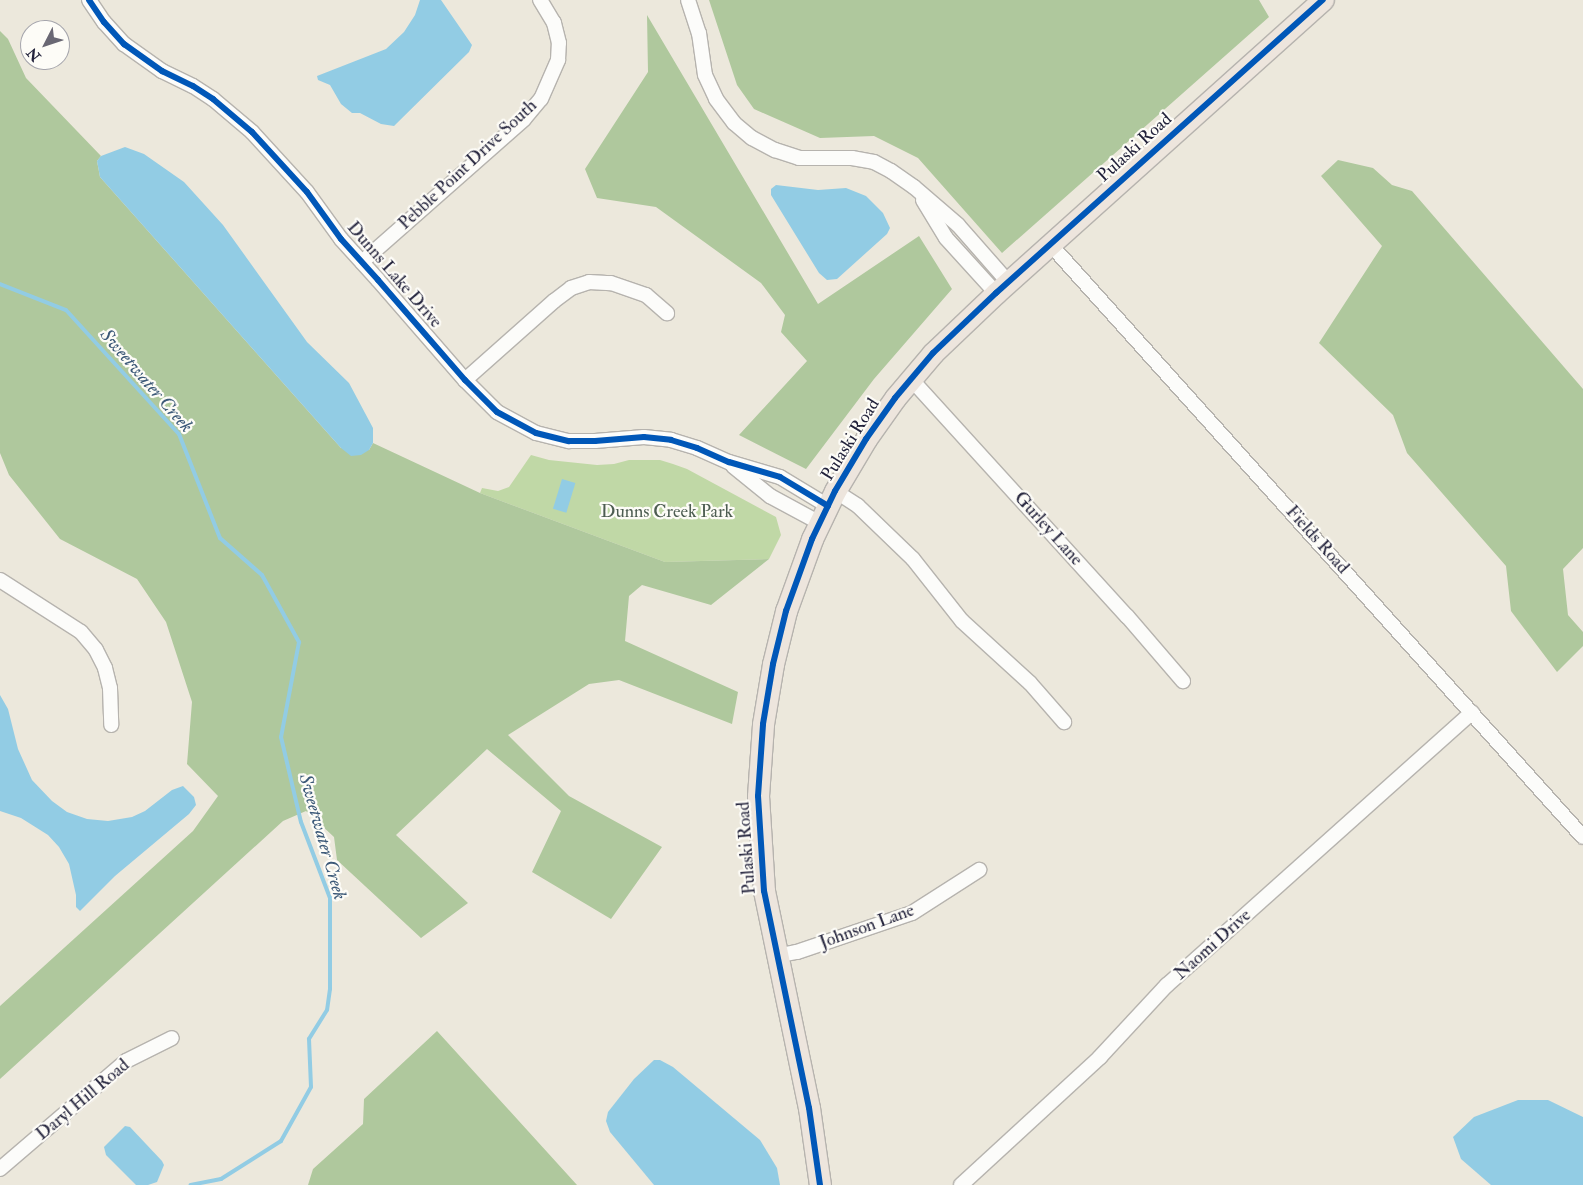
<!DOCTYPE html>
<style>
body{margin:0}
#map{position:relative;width:1583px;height:1185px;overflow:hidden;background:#ece8dc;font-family:"IM FELL Double Pica",serif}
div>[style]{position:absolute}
.green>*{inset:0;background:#c0d8a6}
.forest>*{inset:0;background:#afc89d}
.water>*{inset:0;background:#92cce4;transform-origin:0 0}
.stream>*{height:4px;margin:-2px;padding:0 2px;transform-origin:2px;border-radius:2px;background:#92cce4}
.roads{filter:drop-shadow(1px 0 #b6b3ae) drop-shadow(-1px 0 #b6b3ae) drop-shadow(0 1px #b6b3ae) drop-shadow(0 -1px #b6b3ae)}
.minor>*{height:14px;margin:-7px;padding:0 7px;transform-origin:7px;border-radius:7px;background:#fcfcfa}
.primary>*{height:21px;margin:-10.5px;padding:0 10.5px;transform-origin:10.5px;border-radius:10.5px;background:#ede5dd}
.cycleway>*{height:6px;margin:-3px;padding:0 3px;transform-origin:3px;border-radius:3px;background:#0057b8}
span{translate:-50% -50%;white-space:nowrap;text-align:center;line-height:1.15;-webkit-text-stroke:4.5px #fdfcf7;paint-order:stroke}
.street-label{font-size:18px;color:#22223b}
.park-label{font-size:18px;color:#4d5d51}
.water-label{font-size:19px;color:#3c5978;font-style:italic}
.north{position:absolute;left:20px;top:20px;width:50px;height:50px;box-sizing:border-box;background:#fdfcf7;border:1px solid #a5a5ac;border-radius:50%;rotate:229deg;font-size:14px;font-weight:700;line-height:20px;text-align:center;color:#22223b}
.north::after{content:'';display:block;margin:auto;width:18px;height:22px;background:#696773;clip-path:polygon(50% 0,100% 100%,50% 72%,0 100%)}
</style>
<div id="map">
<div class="green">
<div style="clip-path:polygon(531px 455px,549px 460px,597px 465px,614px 464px,629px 460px,660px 460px,673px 464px,687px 469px,776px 517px,781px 535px,769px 559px,665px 562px,480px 493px,482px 488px,498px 491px,509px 487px)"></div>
</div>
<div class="forest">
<div style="clip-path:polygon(709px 0,1259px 0,1269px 17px,1002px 253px,918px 158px,874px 136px,820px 138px,754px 109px,737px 85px)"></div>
<div style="clip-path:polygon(647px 15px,818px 304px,919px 236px,952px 289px,874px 379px,806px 469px,739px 435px,807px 361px,781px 332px,785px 315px,761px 283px,656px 207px,597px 198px,585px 169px,648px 72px)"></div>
<div style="clip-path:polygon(0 31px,8px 39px,26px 78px,101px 156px,97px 161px,100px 177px,341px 448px,369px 450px,373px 443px,480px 493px,665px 562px,769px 559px,711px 605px,642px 585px,629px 596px,625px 641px,738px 692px,732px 724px,619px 680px,589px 684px,508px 735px,569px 796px,662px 847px,611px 919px,532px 872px,561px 811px,487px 749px,396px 835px,468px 903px,421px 938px,337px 860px,334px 837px,306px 811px,283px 821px,0 1079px,0 1006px,193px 831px,218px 796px,187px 764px,192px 702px,166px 622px,137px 579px,60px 539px,9px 475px,0 453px)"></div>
<div style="clip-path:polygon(1338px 160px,1373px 168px,1392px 185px,1412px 191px,1583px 389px,1583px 548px,1563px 569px,1568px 615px,1583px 632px,1583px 646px,1557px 672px,1511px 611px,1506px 566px,1407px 453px,1393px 415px,1319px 343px,1382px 246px,1321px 176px)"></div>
<div style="clip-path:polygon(437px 1031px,577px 1185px,308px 1185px,313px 1169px,363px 1124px,364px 1099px)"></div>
</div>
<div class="water">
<div style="clip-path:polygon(420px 0,441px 0,472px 45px,469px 52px,394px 126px,381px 124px,360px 113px,352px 113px,341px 104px,330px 85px,318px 80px,317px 76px,386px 49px,404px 32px,415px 15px)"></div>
<div style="clip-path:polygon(125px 147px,144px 154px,184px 182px,223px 225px,307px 342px,349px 383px,373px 428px,373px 443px,369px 450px,361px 455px,351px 456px,341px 448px,100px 177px,97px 161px,101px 156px)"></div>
<div style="clip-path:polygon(776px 185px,818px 190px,846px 188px,866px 196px,883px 213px,890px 228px,887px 234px,837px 279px,827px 280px,819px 273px,771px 195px,771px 189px)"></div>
<div style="left:562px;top:479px;width:14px;height:31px;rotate:17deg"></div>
<div style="clip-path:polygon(0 695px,8px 709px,18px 749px,32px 780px,52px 801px,67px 812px,87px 819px,108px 821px,132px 817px,145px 811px,172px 790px,183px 786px,194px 797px,196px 805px,189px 814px,115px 876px,80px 911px,76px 907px,76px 895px,69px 864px,59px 847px,48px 835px,21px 818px,0 811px)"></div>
<div style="clip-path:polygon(654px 1060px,660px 1060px,673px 1067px,760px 1140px,777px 1168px,780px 1185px,654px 1185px,610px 1132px,606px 1121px,608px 1112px,634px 1079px)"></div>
<div style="clip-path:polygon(1518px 1100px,1548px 1100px,1583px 1117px,1583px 1185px,1491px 1185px,1461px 1159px,1453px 1137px,1474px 1117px)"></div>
<div style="clip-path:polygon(125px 1126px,130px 1127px,162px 1161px,164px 1165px,157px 1182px,148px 1185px,136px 1185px,106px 1155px,104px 1147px)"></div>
</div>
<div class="stream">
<div style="left:0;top:284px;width:71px;rotate:21.5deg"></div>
<div style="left:66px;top:310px;width:168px;rotate:47.7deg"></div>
<div style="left:179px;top:434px;width:112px;rotate:68.5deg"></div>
<div style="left:220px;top:538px;width:56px;rotate:41.4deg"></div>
<div style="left:262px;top:575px;width:77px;rotate:61.1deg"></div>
<div style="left:299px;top:642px;width:97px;rotate:100.7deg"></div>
<div style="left:281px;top:737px;width:87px;rotate:76.8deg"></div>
<div style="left:301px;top:822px;width:81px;rotate:69.1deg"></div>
<div style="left:330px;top:898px;width:91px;rotate:90deg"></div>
<div style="left:330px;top:989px;width:21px;rotate:98deg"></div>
<div style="left:327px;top:1010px;width:34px;rotate:122deg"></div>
<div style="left:309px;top:1039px;width:48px;rotate:87.6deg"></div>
<div style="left:311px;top:1087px;width:62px;rotate:119.1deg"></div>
<div style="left:281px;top:1141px;width:71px;rotate:147.7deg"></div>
<div style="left:221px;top:1179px;width:31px;rotate:169deg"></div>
</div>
<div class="roads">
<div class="minor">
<div style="left:89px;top:0;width:27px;rotate:56deg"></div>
<div style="left:104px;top:22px;width:30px;rotate:48deg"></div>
<div style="left:124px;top:44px;width:47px;rotate:35.4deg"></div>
<div style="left:162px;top:71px;width:34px;rotate:26deg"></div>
<div style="left:193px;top:86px;width:24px;rotate:33deg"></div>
<div style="left:213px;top:99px;width:51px;rotate:40.2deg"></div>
<div style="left:252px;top:132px;width:81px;rotate:47.5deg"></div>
<div style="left:307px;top:192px;width:58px;rotate:54.1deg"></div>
<div style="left:341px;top:239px;width:55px;rotate:47.9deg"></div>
<div style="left:378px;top:280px;width:133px;rotate:49deg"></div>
<div style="left:465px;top:380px;width:45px;rotate:45deg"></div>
<div style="left:497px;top:412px;width:44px;rotate:28.3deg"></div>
<div style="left:536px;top:433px;width:34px;rotate:14deg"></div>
<div style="left:569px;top:441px;width:26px"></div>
<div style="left:595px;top:441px;width:49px;rotate:-4.7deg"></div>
<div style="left:644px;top:437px;width:27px;rotate:6deg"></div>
<div style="left:671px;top:440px;width:27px;rotate:17deg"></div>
<div style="left:697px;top:448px;width:35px;rotate:24deg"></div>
<div style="left:729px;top:462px;width:53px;rotate:16.4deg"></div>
<div style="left:780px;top:477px;width:56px;rotate:31.1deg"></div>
<div style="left:688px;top:0;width:35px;rotate:72deg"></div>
<div style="left:699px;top:33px;width:42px;rotate:81.9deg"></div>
<div style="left:705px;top:75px;width:26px;rotate:65deg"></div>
<div style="left:716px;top:99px;width:30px;rotate:53deg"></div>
<div style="left:734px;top:123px;width:23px;rotate:40deg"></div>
<div style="left:752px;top:138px;width:26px;rotate:28deg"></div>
<div style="left:775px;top:150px;width:25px;rotate:18deg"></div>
<div style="left:799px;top:158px;width:53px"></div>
<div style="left:852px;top:158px;width:22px;rotate:10deg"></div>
<div style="left:874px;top:162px;width:19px;rotate:28deg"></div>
<div style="left:891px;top:171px;width:28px;rotate:35deg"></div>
<div style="left:914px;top:187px;width:58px;rotate:40.8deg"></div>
<div style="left:958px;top:225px;width:76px;rotate:48.7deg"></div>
<div style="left:923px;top:200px;width:44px;rotate:58.8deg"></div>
<div style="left:946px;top:238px;width:74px;rotate:47.7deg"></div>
<div style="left:1050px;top:244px;width:797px;rotate:48.05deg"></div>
<div style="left:362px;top:262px;width:216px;rotate:-41.4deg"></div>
<div style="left:524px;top:119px;width:26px;rotate:-50deg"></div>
<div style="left:541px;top:99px;width:43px;rotate:-66.4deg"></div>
<div style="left:558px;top:60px;width:17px;rotate:-87deg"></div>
<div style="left:559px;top:43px;width:21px;rotate:-104deg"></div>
<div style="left:554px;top:23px;width:27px;rotate:-121deg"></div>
<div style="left:911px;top:379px;width:321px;rotate:47.7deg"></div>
<div style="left:1127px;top:616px;width:86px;rotate:49.3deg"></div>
<div style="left:465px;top:380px;width:119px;rotate:-41.6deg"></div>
<div style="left:554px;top:301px;width:21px;rotate:-37deg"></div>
<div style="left:571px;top:288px;width:19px;rotate:-18deg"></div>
<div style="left:589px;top:282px;width:22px;rotate:3deg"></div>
<div style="left:611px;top:283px;width:37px;rotate:19deg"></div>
<div style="left:646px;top:295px;width:28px;rotate:41deg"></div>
<div style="left:733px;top:466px;width:48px;rotate:39deg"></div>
<div style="left:770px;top:496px;width:57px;rotate:28.4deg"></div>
<div style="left:835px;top:491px;width:27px;rotate:33deg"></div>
<div style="left:858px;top:506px;width:76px;rotate:43.9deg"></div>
<div style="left:913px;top:559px;width:79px;rotate:51.7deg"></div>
<div style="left:962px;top:621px;width:92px;rotate:42.4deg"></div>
<div style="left:1030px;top:683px;width:52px;rotate:48.9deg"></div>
<div style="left:0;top:580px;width:96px;rotate:32.7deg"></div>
<div style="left:81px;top:632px;width:23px;rotate:50deg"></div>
<div style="left:96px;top:650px;width:20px;rotate:63deg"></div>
<div style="left:105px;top:668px;width:21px;rotate:76deg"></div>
<div style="left:110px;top:688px;width:37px;rotate:88deg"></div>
<div style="left:776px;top:956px;width:21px;rotate:-11deg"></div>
<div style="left:797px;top:952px;width:121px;rotate:-18.7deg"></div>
<div style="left:912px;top:913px;width:80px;rotate:-32.7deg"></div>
<div style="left:0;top:1169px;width:166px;rotate:-40.6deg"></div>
<div style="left:126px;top:1061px;width:51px;rotate:-26.6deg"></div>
<div style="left:961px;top:1185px;width:189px;rotate:-42.6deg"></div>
<div style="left:1100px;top:1057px;width:98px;rotate:-47.1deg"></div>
<div style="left:1167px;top:985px;width:409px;rotate:-41.8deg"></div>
</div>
<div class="primary">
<div style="left:820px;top:1185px;width:78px;rotate:-98.1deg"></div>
<div style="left:809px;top:1108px;width:222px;rotate:-101.7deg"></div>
<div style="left:764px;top:891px;width:95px;rotate:-93.6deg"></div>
<div style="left:758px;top:796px;width:72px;rotate:-86deg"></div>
<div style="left:763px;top:724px;width:61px;rotate:-80.5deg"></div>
<div style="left:773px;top:664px;width:55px;rotate:-76.2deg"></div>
<div style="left:786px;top:611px;width:77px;rotate:-70.1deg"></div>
<div style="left:812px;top:539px;width:53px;rotate:-64.4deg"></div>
<div style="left:835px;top:491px;width:61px;rotate:-59.2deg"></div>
<div style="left:866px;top:439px;width:50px;rotate:-54.7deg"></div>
<div style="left:895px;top:398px;width:59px;rotate:-49.8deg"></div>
<div style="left:933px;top:353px;width:87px;rotate:-43.6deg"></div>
<div style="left:996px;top:293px;width:439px;rotate:-41.9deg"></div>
</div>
</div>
<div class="cycleway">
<div style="left:89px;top:0;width:27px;rotate:56deg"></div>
<div style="left:104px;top:22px;width:30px;rotate:48deg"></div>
<div style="left:124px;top:44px;width:47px;rotate:35.4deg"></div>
<div style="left:162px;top:71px;width:34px;rotate:26deg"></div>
<div style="left:193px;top:86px;width:24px;rotate:33deg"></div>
<div style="left:213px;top:99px;width:51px;rotate:40.2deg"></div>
<div style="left:252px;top:132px;width:81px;rotate:47.5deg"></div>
<div style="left:307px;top:192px;width:58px;rotate:54.1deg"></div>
<div style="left:341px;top:239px;width:55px;rotate:47.9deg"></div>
<div style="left:378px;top:280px;width:133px;rotate:49deg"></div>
<div style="left:465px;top:380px;width:45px;rotate:45deg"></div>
<div style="left:497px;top:412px;width:44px;rotate:28.3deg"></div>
<div style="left:536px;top:433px;width:34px;rotate:14deg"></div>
<div style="left:569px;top:441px;width:26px"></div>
<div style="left:595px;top:441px;width:49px;rotate:-4.7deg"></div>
<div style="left:644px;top:437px;width:27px;rotate:6deg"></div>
<div style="left:671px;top:440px;width:27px;rotate:17deg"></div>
<div style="left:697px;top:448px;width:35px;rotate:24deg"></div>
<div style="left:729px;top:462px;width:53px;rotate:16.4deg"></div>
<div style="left:780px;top:477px;width:56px;rotate:31.1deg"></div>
<div style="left:820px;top:1185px;width:78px;rotate:-98.1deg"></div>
<div style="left:809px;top:1108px;width:222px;rotate:-101.7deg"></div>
<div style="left:764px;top:891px;width:95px;rotate:-93.6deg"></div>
<div style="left:758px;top:796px;width:72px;rotate:-86deg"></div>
<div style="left:763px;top:724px;width:61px;rotate:-80.5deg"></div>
<div style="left:773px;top:664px;width:55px;rotate:-76.2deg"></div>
<div style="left:786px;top:611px;width:77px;rotate:-70.1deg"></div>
<div style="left:812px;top:539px;width:53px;rotate:-64.4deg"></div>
<div style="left:835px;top:491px;width:61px;rotate:-59.2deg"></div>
<div style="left:866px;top:439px;width:50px;rotate:-54.7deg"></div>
<div style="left:895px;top:398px;width:59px;rotate:-49.8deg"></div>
<div style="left:933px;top:353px;width:87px;rotate:-43.6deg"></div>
<div style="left:996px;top:293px;width:439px;rotate:-41.9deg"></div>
</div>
<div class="street-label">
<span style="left:1135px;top:148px;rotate:-42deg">Pulaski Road</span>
<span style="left:468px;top:165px;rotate:-43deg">Pebble Point Drive South</span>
<span style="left:394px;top:275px;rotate:49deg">Dunns Lake Drive</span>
<span style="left:851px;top:440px;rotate:-58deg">Pulaski Road</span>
<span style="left:1048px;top:529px;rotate:48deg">Gurley Lane</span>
<span style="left:1317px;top:540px;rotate:48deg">Fields Road</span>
<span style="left:747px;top:848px;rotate:-94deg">Pulaski Road</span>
<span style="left:867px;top:927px;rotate:-20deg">Johnson Lane</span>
<span style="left:1213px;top:945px;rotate:-42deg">Naomi Drive</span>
<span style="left:83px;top:1100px;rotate:-40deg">Daryl Hill Road</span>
</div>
<div class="park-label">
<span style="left:667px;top:512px">Dunns Creek Park</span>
</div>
<div class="water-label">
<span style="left:146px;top:381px;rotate:49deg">Sweetwater Creek</span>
<span style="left:322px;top:837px;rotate:74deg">Sweetwater Creek</span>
</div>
<div class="north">N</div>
</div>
